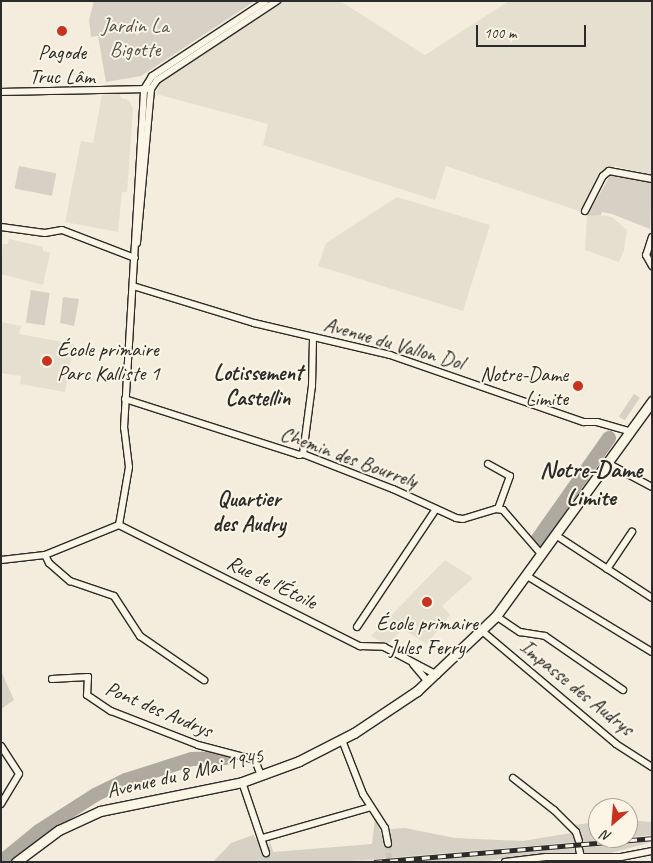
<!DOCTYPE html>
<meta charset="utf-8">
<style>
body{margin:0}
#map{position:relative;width:653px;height:863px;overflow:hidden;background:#f4edde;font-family:Caveat,sans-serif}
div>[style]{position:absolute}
.built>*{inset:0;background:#e5dfd0}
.green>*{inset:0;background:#d6d1c4;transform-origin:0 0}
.river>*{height:14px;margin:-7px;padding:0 7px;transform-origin:7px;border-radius:7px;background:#afaaa0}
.minor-tunnel>*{height:6px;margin-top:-3px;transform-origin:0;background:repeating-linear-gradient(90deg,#ccc6ba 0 6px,transparent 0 9px)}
.roads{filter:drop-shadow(1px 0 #2b2b2b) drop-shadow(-1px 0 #2b2b2b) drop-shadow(0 1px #2b2b2b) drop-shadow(0 -1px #2b2b2b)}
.minor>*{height:6px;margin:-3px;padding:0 3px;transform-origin:3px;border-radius:3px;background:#fcf5e5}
.secondary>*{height:9px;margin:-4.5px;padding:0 4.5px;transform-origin:4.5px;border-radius:4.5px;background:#fcf5e5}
.rail>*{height:4.5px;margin-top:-2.25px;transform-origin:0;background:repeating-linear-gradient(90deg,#fcf5e5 0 8px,#2b2b2b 0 16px);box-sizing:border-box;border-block:1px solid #2b2b2b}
.dots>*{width:14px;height:14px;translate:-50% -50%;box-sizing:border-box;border:2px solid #fcf5e5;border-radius:50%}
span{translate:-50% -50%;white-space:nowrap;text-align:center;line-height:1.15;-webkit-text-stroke:4px #fcf5e5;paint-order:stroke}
.park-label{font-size:21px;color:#565451}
.poi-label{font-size:21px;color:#2b2b2b}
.left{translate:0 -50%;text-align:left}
.right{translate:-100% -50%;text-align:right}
.street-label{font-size:21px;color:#2b2b2b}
.neighbourhood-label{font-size:22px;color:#2b2b2b;font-weight:700}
.quarter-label{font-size:24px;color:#2b2b2b;font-weight:700}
.frame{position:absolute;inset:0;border:2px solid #2b2b2b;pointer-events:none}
.north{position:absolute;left:588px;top:798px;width:50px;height:50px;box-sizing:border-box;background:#fcf5e5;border:1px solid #a8a49b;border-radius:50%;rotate:207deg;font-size:14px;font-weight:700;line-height:20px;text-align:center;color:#2b2b2b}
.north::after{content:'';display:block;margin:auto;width:18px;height:22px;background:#c8321e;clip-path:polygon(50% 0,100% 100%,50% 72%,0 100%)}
.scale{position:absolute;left:476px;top:25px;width:110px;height:22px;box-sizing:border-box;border:2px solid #2b2b2b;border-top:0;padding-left:6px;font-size:15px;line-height:18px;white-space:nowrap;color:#2b2b2b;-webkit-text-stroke:4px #fcf5e5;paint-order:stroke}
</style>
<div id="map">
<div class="built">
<div style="clip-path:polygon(284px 1px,340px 1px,425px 55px,509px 1px,652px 1px,652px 175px,615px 166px,603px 170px,582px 212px,446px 166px,435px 200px,263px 145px,268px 124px,156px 94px,160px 82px)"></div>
<div style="clip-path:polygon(120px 94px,121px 98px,129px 100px,133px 109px,127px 192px,122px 192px,118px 232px,65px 222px,81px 141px,93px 143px,102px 95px)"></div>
<div style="clip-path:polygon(397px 197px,490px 225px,463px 311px,318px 266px,326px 243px)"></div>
<div style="clip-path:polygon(594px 214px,612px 217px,627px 230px,624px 250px,619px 262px,585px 250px,587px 216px)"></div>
<div style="clip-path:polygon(9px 239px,43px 247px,43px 251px,50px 253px,43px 285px,1px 274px,3px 244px,8px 244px)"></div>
<div style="clip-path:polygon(1px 322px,21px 326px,19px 334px,74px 344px,65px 392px,20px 384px,21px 376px,1px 373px)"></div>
<div style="clip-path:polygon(445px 560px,473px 578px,442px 606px,450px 615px,427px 644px,403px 629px,387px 645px,371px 636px)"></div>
<div style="clip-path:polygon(652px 835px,652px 842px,581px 848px,580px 842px)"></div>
<div style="clip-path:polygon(577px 842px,577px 848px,413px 862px,339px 862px)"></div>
</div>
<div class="green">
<div style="clip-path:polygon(94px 1px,255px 1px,141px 76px,106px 82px,98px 36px,91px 37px,89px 20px)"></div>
<div style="left:19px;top:166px;width:38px;height:23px;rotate:11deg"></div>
<div style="clip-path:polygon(611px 174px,652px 180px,650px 229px,612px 214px,602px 212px,601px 215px,587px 216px)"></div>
<div style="left:31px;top:290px;width:19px;height:33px;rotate:9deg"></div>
<div style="clip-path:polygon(63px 297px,79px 299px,74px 326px,60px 323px)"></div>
<div style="left:634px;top:394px;width:7px;height:27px;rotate:34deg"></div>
<div style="clip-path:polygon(1px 671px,14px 700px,1px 709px)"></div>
<div style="clip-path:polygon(375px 818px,384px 840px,389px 838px,391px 829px,405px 828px,455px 838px,523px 841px,571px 833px,577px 842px,339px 862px,213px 862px,231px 843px,253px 835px,268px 853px,270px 841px,273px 852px,372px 844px)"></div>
<div style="clip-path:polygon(628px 820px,652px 822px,652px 835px,628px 837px)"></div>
<div style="clip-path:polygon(598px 822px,598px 838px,620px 838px,580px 842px,581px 833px,574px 825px)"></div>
<div style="clip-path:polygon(652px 842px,607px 854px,586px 854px,581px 848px)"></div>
<div style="clip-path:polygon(577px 848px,577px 853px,533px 854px,481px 862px,413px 862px)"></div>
</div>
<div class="river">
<div style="left:537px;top:540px;width:125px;rotate:-54.8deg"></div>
<div style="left:1px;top:862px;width:49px;rotate:-39.2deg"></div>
<div style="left:39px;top:831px;width:67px;rotate:-32.7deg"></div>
<div style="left:95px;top:795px;width:34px;rotate:-26deg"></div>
<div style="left:126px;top:780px;width:69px;rotate:-17.7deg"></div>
<div style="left:192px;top:759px;width:38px;rotate:-2deg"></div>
</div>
<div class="minor-tunnel">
<div style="left:388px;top:844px;width:18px;rotate:87deg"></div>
<div style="left:266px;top:853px;width:9px;rotate:77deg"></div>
</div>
<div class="roads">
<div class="minor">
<div style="left:1px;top:92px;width:146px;rotate:-1.2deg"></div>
<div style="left:585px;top:211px;width:39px;rotate:-63deg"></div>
<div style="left:603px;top:176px;width:8px;rotate:-40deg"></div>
<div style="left:609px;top:171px;width:44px;rotate:10.5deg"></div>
<div style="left:1px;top:227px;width:44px;rotate:7.8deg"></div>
<div style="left:45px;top:233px;width:17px;rotate:-10deg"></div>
<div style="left:62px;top:230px;width:78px;rotate:21deg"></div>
<div style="left:652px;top:237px;width:19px;rotate:108deg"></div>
<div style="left:646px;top:255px;width:13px;rotate:61deg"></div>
<div style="left:137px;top:243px;width:155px;rotate:-84.8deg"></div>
<div style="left:151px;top:89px;width:11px;rotate:-56deg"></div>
<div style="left:157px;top:80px;width:144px;rotate:-33.4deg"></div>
<div style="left:133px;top:286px;width:127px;rotate:17deg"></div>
<div style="left:254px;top:323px;width:140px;rotate:13.2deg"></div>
<div style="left:390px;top:355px;width:205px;rotate:19.1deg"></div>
<div style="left:584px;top:422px;width:13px"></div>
<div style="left:597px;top:422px;width:35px;rotate:16deg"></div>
<div style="left:125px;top:399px;width:183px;rotate:17.8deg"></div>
<div style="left:299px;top:455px;width:4px;rotate:-14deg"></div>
<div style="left:303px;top:454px;width:97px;rotate:21.3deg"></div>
<div style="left:393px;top:489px;width:69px;rotate:24.7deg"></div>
<div style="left:456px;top:518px;width:7px;rotate:8deg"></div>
<div style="left:463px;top:519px;width:34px;rotate:-17deg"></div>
<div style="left:496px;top:509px;width:7px;rotate:8deg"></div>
<div style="left:503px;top:510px;width:60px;rotate:49.1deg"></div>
<div style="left:303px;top:454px;width:69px;rotate:-82.5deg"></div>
<div style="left:312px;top:386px;width:49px;rotate:-88.8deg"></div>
<div style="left:488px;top:464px;width:25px;rotate:29deg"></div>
<div style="left:510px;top:476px;width:35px;rotate:110deg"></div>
<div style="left:609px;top:464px;width:49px;rotate:28.1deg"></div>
<div style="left:119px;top:525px;width:270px;rotate:26.7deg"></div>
<div style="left:360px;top:646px;width:24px;rotate:2deg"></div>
<div style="left:384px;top:647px;width:60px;rotate:27.8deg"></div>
<div style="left:557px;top:536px;width:113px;rotate:33.1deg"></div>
<div style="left:45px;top:555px;width:9px;rotate:63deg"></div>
<div style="left:49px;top:563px;width:28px;rotate:41deg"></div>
<div style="left:70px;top:581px;width:46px;rotate:18.8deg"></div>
<div style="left:114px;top:596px;width:48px;rotate:57deg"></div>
<div style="left:140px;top:636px;width:78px;rotate:34.5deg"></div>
<div style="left:1px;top:560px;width:44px;rotate:-6.5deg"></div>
<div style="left:45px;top:555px;width:80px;rotate:-22.1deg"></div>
<div style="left:119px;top:525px;width:59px;rotate:-80.2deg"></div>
<div style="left:129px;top:467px;width:39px;rotate:-97deg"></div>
<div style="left:124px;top:428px;width:340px;rotate:-86.6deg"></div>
<div style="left:144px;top:89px;width:15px;rotate:-58deg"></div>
<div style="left:152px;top:76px;width:136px;rotate:-33.3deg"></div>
<div style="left:607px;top:569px;width:45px;rotate:-56deg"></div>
<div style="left:527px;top:576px;width:146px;rotate:31.3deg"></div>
<div style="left:496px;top:616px;width:29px;rotate:34deg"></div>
<div style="left:520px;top:632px;width:25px;rotate:9deg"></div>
<div style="left:545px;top:636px;width:95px;rotate:34.7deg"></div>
<div style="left:357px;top:627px;width:142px;rotate:-56.2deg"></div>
<div style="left:482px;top:631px;width:175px;rotate:40.1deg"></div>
<div style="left:616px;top:744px;width:43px;rotate:32.6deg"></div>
<div style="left:413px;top:664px;width:23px;rotate:50deg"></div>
<div style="left:52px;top:679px;width:36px;rotate:-3deg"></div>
<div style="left:88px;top:677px;width:18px;rotate:93deg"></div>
<div style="left:87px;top:695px;width:29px;rotate:34deg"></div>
<div style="left:111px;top:711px;width:93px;rotate:21.3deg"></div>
<div style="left:198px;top:745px;width:59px;rotate:14.7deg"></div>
<div style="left:255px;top:760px;width:17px;rotate:69deg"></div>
<div style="left:342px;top:740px;width:58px;rotate:68.7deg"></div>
<div style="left:363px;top:794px;width:40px;rotate:57.1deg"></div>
<div style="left:385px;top:828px;width:16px;rotate:79deg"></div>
<div style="left:1px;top:746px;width:33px;rotate:57deg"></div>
<div style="left:19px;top:774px;width:35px;rotate:121deg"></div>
<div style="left:513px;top:778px;width:52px;rotate:38deg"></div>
<div style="left:554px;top:810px;width:31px;rotate:45deg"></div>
<div style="left:576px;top:832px;width:9px;rotate:72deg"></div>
<div style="left:242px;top:782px;width:75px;rotate:71.3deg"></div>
<div style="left:263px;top:838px;width:112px;rotate:-16deg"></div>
<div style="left:579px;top:849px;width:8px;rotate:76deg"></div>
<div style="left:505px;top:862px;width:41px;rotate:-7deg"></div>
<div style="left:546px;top:857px;width:75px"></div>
<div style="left:621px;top:857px;width:32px;rotate:-11deg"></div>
</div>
<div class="secondary">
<div style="left:16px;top:862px;width:54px;rotate:-36.7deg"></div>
<div style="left:59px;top:830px;width:45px;rotate:-24.9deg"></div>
<div style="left:100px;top:811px;width:145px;rotate:-11.5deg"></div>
<div style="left:242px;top:782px;width:61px;rotate:-20.2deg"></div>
<div style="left:299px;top:761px;width:62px;rotate:-27deg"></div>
<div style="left:354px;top:733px;width:76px;rotate:-33.7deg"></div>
<div style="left:417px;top:691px;width:109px;rotate:-43.5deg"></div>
<div style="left:496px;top:616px;width:266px;rotate:-54deg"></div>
</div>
</div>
<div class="rail">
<div style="left:374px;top:862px;width:279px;rotate:-4.9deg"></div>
</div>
<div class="dots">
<div style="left:62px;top:31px;background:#c8321e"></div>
<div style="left:47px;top:361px;background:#c8321e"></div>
<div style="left:578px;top:386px;background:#c8321e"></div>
<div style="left:427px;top:602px;background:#c8321e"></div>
</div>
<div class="park-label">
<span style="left:135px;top:37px">Jardin La<br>Bigotte</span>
</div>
<div class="poi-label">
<span style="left:62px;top:64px">Pagode<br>Truc Lâm</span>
<span class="left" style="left:57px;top:361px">École primaire<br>Parc Kalliste 1</span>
<span class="right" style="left:568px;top:386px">Notre-Dame<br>Limite</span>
<span style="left:427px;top:635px">École primaire<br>Jules Ferry</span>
</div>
<div class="street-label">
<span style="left:394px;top:343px;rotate:16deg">Avenue du Vallon Dol</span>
<span style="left:349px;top:457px;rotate:20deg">Chemin des Bourrely</span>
<span style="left:272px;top:582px;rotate:26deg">Rue de l'Étoile</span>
<span style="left:577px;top:687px;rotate:39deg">Impasse des Audrys</span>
<span style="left:159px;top:709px;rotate:23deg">Pont des Audrys</span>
<span style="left:185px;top:773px;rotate:-13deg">Avenue du 8 Mai 1945</span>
</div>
<div class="neighbourhood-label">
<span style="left:258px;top:386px">Lotissement<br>Castellin</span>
<span style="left:249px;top:512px">Quartier<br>des Audry</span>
</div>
<div class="quarter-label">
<span style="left:591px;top:484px">Notre-Dame<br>Limite</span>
</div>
<div class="frame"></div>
<div class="north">N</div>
<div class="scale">100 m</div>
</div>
